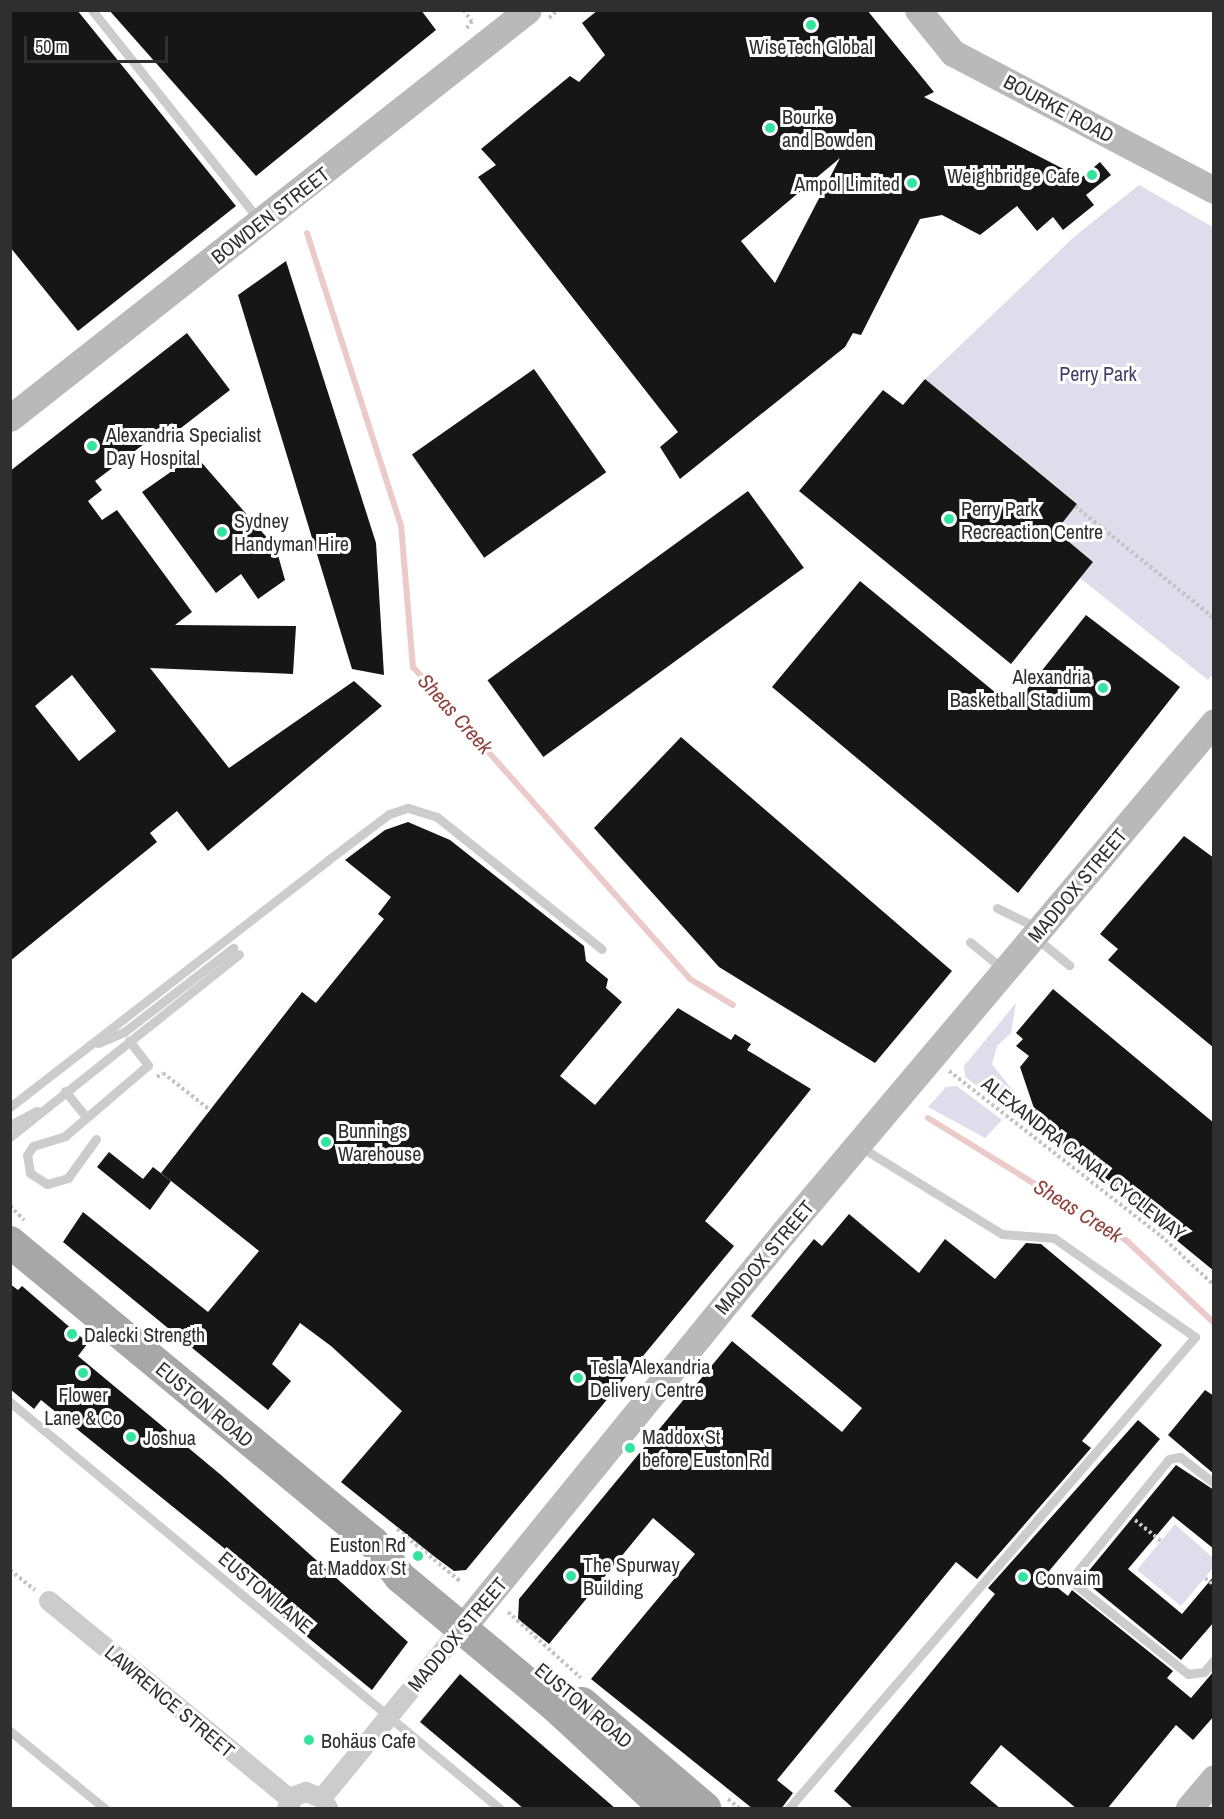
<!DOCTYPE html>
<html>
<head>
<meta charset="utf-8">
<style>
	body { margin:0 }
	#map { position:relative; width:1224px; height:1819px; overflow:hidden; background:#fff; font-family:"Archivo Narrow",sans-serif }
	div>[style] { position:absolute }
	.green>* { inset:0; background:#dfdcec }
	.stream>* { height:6px; margin:-3px; padding:0 3px; transform-origin:3px; border-radius:3px; background:#ebcbc9 }
	.building>* { inset:0; background:#161616; transform-origin:0 0 }
	.path>* { height:4px; margin-top:-2px; transform-origin:0; background:repeating-linear-gradient(90deg,#c3c3c3 0 3px,transparent 0 6px) }
	.lane>* { height:9px; margin:-4.5px; padding:0 4.5px; transform-origin:4.5px; border-radius:4.5px; background:#ccc }
	.street>* { height:20px; margin:-10px; padding:0 10px; transform-origin:10px; border-radius:10px; background:#ccc }
	.secondary>* { height:27px; margin:-13.5px; padding:0 13.5px; transform-origin:13.5px; border-radius:13.5px; background:#b9b9b9 }
	.primary>* { height:32px; margin:-16px; padding:0 16px; transform-origin:16px; border-radius:16px; background:#a7a7a7 }
	.dots>* { width:16px; height:16px; translate:-50% -50%; box-sizing:border-box; border:3px solid #fff; border-radius:50% }
	span { translate:-50% -50%; white-space:nowrap; text-align:center; line-height:1.15; -webkit-text-stroke:6px #fff; paint-order:stroke }
	.poi-label { font-size:20px; color:#2f2f2f }
	.left { translate:0 -50%; text-align:left }
	.right { translate:-100% -50%; text-align:right }
	.street-label { font-size:20px; color:#2f2f2f }
	.park-label { font-size:20px; color:#463c6a }
	.water-label { font-size:21px; color:#90433d; font-style:italic }
	.frame { position:absolute; inset:0; border:12px solid #2f2f2f; pointer-events:none }
	.scale { position:absolute; left:24px; top:36px; width:144px; height:27px; box-sizing:border-box; border:3px solid #2f2f2f; border-top:0; padding-left:8px; font-size:18px; line-height:21px; white-space:nowrap; color:#2f2f2f; -webkit-text-stroke:4px #fff; paint-order:stroke }
</style>
</head>
<body>
<div id="map">
	<div class="green">
		<i style="clip-path:polygon(1139px 185px,1213px 227px,1214px 673px,1208px 680px,1080px 578px,1093px 562px,1056px 531px,1077px 503px,925px 379px,1075px 236px)"></i>
		<i style="clip-path:polygon(1016px 1003px,1011px 1033px,997px 1046px,992px 1064px,1014px 1092px,1010px 1110px,965px 1077px,964px 1066px)"></i>
		<i style="clip-path:polygon(957px 1086px,1002px 1120px,985px 1138px,928px 1107px,946px 1087px)"></i>
		<i style="clip-path:polygon(1175px 1524px,1213px 1558px,1213px 1568px,1181px 1606px,1137px 1570px)"></i>
	</div>
	<div class="stream">
		<i style="left:307px;top:233px;width:307px;rotate:72.2deg"></i>
		<i style="left:401px;top:525px;width:143px;rotate:85.2deg"></i>
		<i style="left:413px;top:667px;width:417px;rotate:48.4deg"></i>
		<i style="left:690px;top:979px;width:50px;rotate:31.2deg"></i>
		<i style="left:928px;top:1118px;width:234px;rotate:31.7deg"></i>
		<i style="left:1127px;top:1241px;width:120px;rotate:43.3deg"></i>
	</div>
	<div class="building">
		<i style="clip-path:polygon(10px 10px,77px 10px,236px 206px,78px 331px,10px 247px)"></i>
		<i style="clip-path:polygon(109px 10px,421px 10px,436px 30px,256px 176px)"></i>
		<i style="clip-path:polygon(evenodd,598px 10px,867px 10px,934px 92px,924px 97px,1081px 178px,1100px 162px,1111px 175px,1086px 195px,1094px 205px,1063px 230px,1053px 217px,1037px 231px,1017px 206px,980px 235px,942px 215px,920px 219px,861px 335px,853px 333px,845px 347px,680px 479px,660px 447px,678px 432px,478px 177px,496px 165px,481px 149px,570px 76px,579px 82px,605px 55px,582px 23px,598px 10px,840px 158px,775px 283px,741px 241px,840px 158px)"></i>
		<i style="clip-path:polygon(286px 261px,376px 543px,384px 675px,352px 669px,238px 295px)"></i>
		<i style="clip-path:polygon(evenodd,187px 333px,230px 390px,177px 431px,172px 423px,95px 481px,102px 490px,88px 501px,102px 520px,117px 510px,192px 612px,175px 625px,296px 626px,293px 674px,150px 668px,229px 768px,354px 681px,382px 706px,208px 851px,177px 811px,150px 833px,157px 842px,10px 961px,10px 471px,187px 333px,72px 675px,116px 731px,79px 761px,35px 706px,72px 675px)"></i>
		<i style="left:534px;top:369px;width:126px;height:149px;rotate:55deg"></i>
		<i style="clip-path:polygon(925px 379px,1077px 504px,1056px 531px,1093px 562px,1011px 664px,799px 491px,883px 390px,903px 405px)"></i>
		<i style="clip-path:polygon(195px 455px,276px 548px,285px 580px,258px 599px,241px 574px,216px 593px,142px 492px)"></i>
		<i style="left:748px;top:491px;width:95px;height:322px;rotate:54deg"></i>
		<i style="clip-path:polygon(860px 581px,1013px 707px,1086px 615px,1180px 687px,1018px 893px,772px 687px)"></i>
		<i style="clip-path:polygon(681px 737px,952px 971px,875px 1063px,719px 967px,594px 828px)"></i>
		<i style="clip-path:polygon(408px 822px,450px 840px,584px 946px,586px 961px,608px 979px,606px 988px,622px 1002px,560px 1076px,595px 1105px,678px 1008px,731px 1040px,735px 1034px,751px 1044px,747px 1050px,811px 1089px,705px 1221px,734px 1246px,466px 1570px,454px 1571px,435px 1557px,341px 1482px,402px 1411px,331px 1346px,300px 1323px,272px 1364px,291px 1381px,268px 1410px,63px 1242px,83px 1212px,208px 1312px,259px 1251px,161px 1173px,302px 992px,316px 1003px,384px 919px,378px 914px,391px 897px,345px 860px,385px 830px)"></i>
		<i style="clip-path:polygon(1184px 836px,1214px 858px,1214px 1048px,1108px 960px,1118px 949px,1100px 934px)"></i>
		<i style="clip-path:polygon(1053px 989px,1214px 1123px,1214px 1271px,1041px 1129px,1020px 1067px,1029px 1056px,1016px 1046px,1023px 1039px,1016px 1033px)"></i>
		<i style="clip-path:polygon(109px 1152px,143px 1179px,153px 1167px,171px 1181px,150px 1210px,97px 1167px)"></i>
		<i style="clip-path:polygon(849px 1214px,919px 1273px,945px 1239px,995px 1279px,1026px 1243px,1041px 1244px,1162px 1345px,1082px 1441px,1091px 1448px,977px 1579px,956px 1562px,777px 1780px,793px 1793px,781px 1809px,753px 1809px,591px 1679px,695px 1554px,653px 1518px,549px 1644px,518px 1619px,519px 1599px,732px 1341px,842px 1432px,862px 1408px,751px 1316px,814px 1239px,822px 1246px)"></i>
		<i style="clip-path:polygon(10px 1284px,18px 1290px,22px 1286px,88px 1343px,78px 1356px,221px 1475px,408px 1642px,372px 1690px,266px 1603px,277px 1591px,41px 1400px,34px 1409px,10px 1389px)"></i>
		<i style="clip-path:polygon(1205px 1390px,1214px 1396px,1214px 1474px,1168px 1435px)"></i>
		<i style="clip-path:polygon(1138px 1420px,1160px 1439px,1044px 1577px,1068px 1596px,1072px 1590px,1173px 1671px,1167px 1678px,1191px 1698px,1214px 1671px,1214px 1716px,1193px 1740px,1176px 1725px,1107px 1809px,1077px 1809px,1001px 1745px,970px 1783px,1001px 1809px,854px 1809px,834px 1791px,995px 1594px,988px 1588px)"></i>
		<i style="clip-path:polygon(1176px 1465px,1214px 1490px,1214px 1549px,1173px 1516px,1128px 1569px,1182px 1614px,1214px 1576px,1214px 1622px,1181px 1660px,1082px 1579px)"></i>
		<i style="clip-path:polygon(460px 1674px,616px 1809px,524px 1809px,420px 1722px)"></i>
	</div>
	<div class="path">
		<i style="left:463px;top:10px;width:14px;rotate:51deg"></i>
		<i style="left:472px;top:21px;width:9px;rotate:126deg"></i>
		<i style="left:549px;top:18px;width:12px;rotate:-42deg"></i>
		<i style="left:1075px;top:506px;width:179px;rotate:38.9deg"></i>
		<i style="left:949px;top:1071px;width:269px;rotate:37.9deg"></i>
		<i style="left:1161px;top:1236px;width:72px;rotate:42.8deg"></i>
		<i style="left:157px;top:1077px;width:7px;rotate:-34deg"></i>
		<i style="left:163px;top:1073px;width:60px;rotate:38.2deg"></i>
		<i style="left:10px;top:1206px;width:20px;rotate:45deg"></i>
		<i style="left:1135px;top:1520px;width:33px;rotate:39deg"></i>
		<i style="left:397px;top:1529px;width:83px;rotate:39.6deg"></i>
		<i style="left:10px;top:1570px;width:32px;rotate:39deg"></i>
		<i style="left:1205px;top:1578px;width:11px;rotate:38deg"></i>
		<i style="left:508px;top:1612px;width:98px;rotate:42.1deg"></i>
		<i style="left:728px;top:1799px;width:14px;rotate:39deg"></i>
	</div>
	<div class="lane">
		<i style="left:92px;top:10px;width:267px;rotate:51.5deg"></i>
		<i style="left:997px;top:908px;width:46px;rotate:26deg"></i>
		<i style="left:1036px;top:938px;width:43px;rotate:39.3deg"></i>
		<i style="left:970px;top:942px;width:43px;rotate:39.3deg"></i>
		<i style="left:98px;top:1043px;width:28px;rotate:-23deg"></i>
		<i style="left:124px;top:1032px;width:138px;rotate:-37.6deg"></i>
		<i style="left:65px;top:1091px;width:33px;rotate:51deg"></i>
		<i style="left:10px;top:1107px;width:403px;rotate:-37.8deg"></i>
		<i style="left:328px;top:860px;width:76px;rotate:-37deg"></i>
		<i style="left:389px;top:814px;width:20px;rotate:-18deg"></i>
		<i style="left:408px;top:808px;width:30px;rotate:17deg"></i>
		<i style="left:437px;top:817px;width:211px;rotate:38.7deg"></i>
		<i style="left:10px;top:1125px;width:30px;rotate:-28deg"></i>
		<i style="left:10px;top:1137px;width:293px;rotate:-38.6deg"></i>
		<i style="left:96px;top:1139px;width:48px;rotate:125.7deg"></i>
		<i style="left:68px;top:1178px;width:22px;rotate:164deg"></i>
		<i style="left:47px;top:1184px;width:20px;rotate:-147deg"></i>
		<i style="left:30px;top:1173px;width:18px;rotate:-99deg"></i>
		<i style="left:27px;top:1155px;width:11px;rotate:-56deg"></i>
		<i style="left:33px;top:1146px;width:34px;rotate:-17deg"></i>
		<i style="left:65px;top:1136px;width:109px;rotate:-40.5deg"></i>
		<i style="left:148px;top:1065px;width:31px;rotate:-128deg"></i>
		<i style="left:10px;top:1402px;width:636px;rotate:39.7deg"></i>
		<i style="left:1214px;top:1483px;width:43px;rotate:-142.6deg"></i>
		<i style="left:1180px;top:1457px;width:11px;rotate:170deg"></i>
		<i style="left:1169px;top:1459px;width:151px;rotate:129.1deg"></i>
		<i style="left:1074px;top:1576px;width:9px;rotate:77deg"></i>
		<i style="left:1076px;top:1585px;width:143px;rotate:38.5deg"></i>
		<i style="left:1188px;top:1674px;width:16px;rotate:-7deg"></i>
		<i style="left:1204px;top:1672px;width:16px;rotate:-50deg"></i>
		<i style="left:10px;top:1731px;width:122px;rotate:39.3deg"></i>
		<i style="left:789px;top:1808px;width:622px;rotate:-49.24deg"></i>
		<i style="left:1195px;top:1337px;width:172px;rotate:-144.9deg"></i>
		<i style="left:1054px;top:1238px;width:52px;rotate:-175.6deg"></i>
		<i style="left:1002px;top:1234px;width:168px;rotate:-148.4deg"></i>
	</div>
	<div class="street">
		<i style="left:49px;top:1601px;width:313px;rotate:39.4deg"></i>
		<i style="left:322px;top:1798px;width:219px;rotate:-50.6deg"></i>
		<i style="left:287px;top:1808px;width:14px;rotate:-56deg"></i>
		<i style="left:295px;top:1796px;width:12px;rotate:-20deg"></i>
		<i style="left:306px;top:1792px;width:17px;rotate:21deg"></i>
		<i style="left:322px;top:1798px;width:12px;rotate:59deg"></i>
	</div>
	<div class="secondary">
		<i style="left:918px;top:10px;width:55px;rotate:50.9deg"></i>
		<i style="left:953px;top:53px;width:295px;rotate:27.7deg"></i>
		<i style="left:10px;top:418px;width:659px;rotate:-38.23deg"></i>
		<i style="left:461px;top:1629px;width:512px;rotate:-50.87deg"></i>
		<i style="left:784px;top:1232px;width:667px;rotate:-49.86deg"></i>
		<i style="left:1189px;top:1808px;width:39px;rotate:-50deg"></i>
	</div>
	<div class="primary">
		<i style="left:10px;top:1242px;width:471px;rotate:39.6deg"></i>
		<i style="left:373px;top:1542px;width:44px;rotate:52.4deg"></i>
		<i style="left:400px;top:1577px;width:202px;rotate:39.8deg"></i>
		<i style="left:555px;top:1706px;width:150px;rotate:42.8deg"></i>
		<i style="left:582px;top:1703px;width:162px;rotate:40.5deg"></i>
	</div>
	<div class="dots">
		<i style="left:811px;top:25px;background:#33e49e"></i>
		<i style="left:770px;top:128px;background:#33e49e"></i>
		<i style="left:1092px;top:175px;background:#33e49e"></i>
		<i style="left:912px;top:183px;background:#33e49e"></i>
		<i style="left:92px;top:446px;background:#33e49e"></i>
		<i style="left:949px;top:519px;background:#33e49e"></i>
		<i style="left:222px;top:532px;background:#33e49e"></i>
		<i style="left:1103px;top:688px;background:#33e49e"></i>
		<i style="left:326px;top:1142px;background:#33e49e"></i>
		<i style="left:72px;top:1334px;background:#33e49e"></i>
		<i style="left:83px;top:1373px;background:#33e49e"></i>
		<i style="left:578px;top:1378px;background:#33e49e"></i>
		<i style="left:131px;top:1437px;background:#33e49e"></i>
		<i style="left:630px;top:1448px;background:#33e49e"></i>
		<i style="left:418px;top:1556px;background:#33e49e"></i>
		<i style="left:571px;top:1576px;background:#33e49e"></i>
		<i style="left:1023px;top:1577px;background:#33e49e"></i>
		<i style="left:309px;top:1740px;background:#33e49e"></i>
	</div>
	<div class="poi-label">
		<span style="left:811px;top:46px">WiseTech Global</span>
		<span class="left" style="left:782px;top:128px">Bourke<br>and Bowden</span>
		<span class="right" style="left:1080px;top:175px">Weighbridge Cafe</span>
		<span class="right" style="left:900px;top:183px">Ampol Limited</span>
		<span class="left" style="left:106px;top:446px">Alexandria Specialist<br>Day Hospital</span>
		<span class="left" style="left:961px;top:520px">Perry Park<br>Recreaction Centre</span>
		<span class="left" style="left:234px;top:532px">Sydney<br>Handyman Hire</span>
		<span class="right" style="left:1091px;top:688px">Alexandria<br>Basketball Stadium</span>
		<span class="left" style="left:338px;top:1142px">Bunnings<br>Warehouse</span>
		<span class="left" style="left:84px;top:1334px">Dalecki Strength</span>
		<span class="left" style="left:590px;top:1378px">Tesla Alexandria<br>Delivery Centre</span>
		<span style="left:83px;top:1406px">Flower<br>Lane &amp; Co</span>
		<span class="left" style="left:642px;top:1448px">Maddox St<br>before Euston Rd</span>
		<span class="left" style="left:143px;top:1437px">Joshua</span>
		<span class="right" style="left:406px;top:1556px">Euston Rd<br>at Maddox St</span>
		<span class="left" style="left:583px;top:1576px">The Spurway<br>Building</span>
		<span class="left" style="left:1035px;top:1577px">Convaim</span>
		<span class="left" style="left:321px;top:1740px">Bohäus Cafe</span>
	</div>
	<div class="street-label">
		<span style="left:1059px;top:108px;rotate:28deg">BOURKE ROAD</span>
		<span style="left:270px;top:215px;rotate:-38deg">BOWDEN STREET</span>
		<span style="left:1077px;top:885px;rotate:-50deg">MADDOX STREET</span>
		<span style="left:1084px;top:1158px;rotate:38deg">ALEXANDRA CANAL CYCLEWAY</span>
		<span style="left:764px;top:1257px;rotate:-50deg">MADDOX STREET</span>
		<span style="left:205px;top:1404px;rotate:40deg">EUSTON ROAD</span>
		<span style="left:266px;top:1592px;rotate:40deg">EUSTON LANE</span>
		<span style="left:457px;top:1634px;rotate:-50deg">MADDOX STREET</span>
		<span style="left:170px;top:1701px;rotate:40deg">LAWRENCE STREET</span>
		<span style="left:584px;top:1705px;rotate:40deg">EUSTON ROAD</span>
	</div>
	<div class="park-label">
		<span style="left:1098px;top:373px">Perry Park</span>
	</div>
	<div class="water-label">
		<span style="left:455px;top:714px;rotate:48deg">Sheas Creek</span>
		<span style="left:1078px;top:1211px;rotate:32deg">Sheas Creek</span>
	</div>
	<div class="frame"></div>
	<div class="scale">50 m</div>
</div>
</body>
</html>
